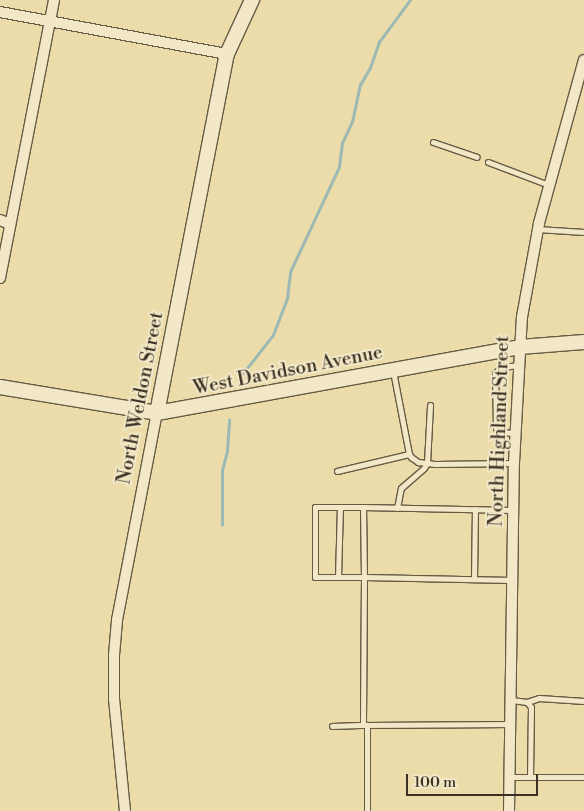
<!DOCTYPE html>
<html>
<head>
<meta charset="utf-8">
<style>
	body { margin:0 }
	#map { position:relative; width:584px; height:811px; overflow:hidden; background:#ebdcaa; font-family:"Libre Bodoni",serif }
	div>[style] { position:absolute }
	.stream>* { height:2.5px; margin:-1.25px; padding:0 1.25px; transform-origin:1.25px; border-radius:1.25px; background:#9cb9b3 }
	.roads { filter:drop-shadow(1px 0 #675b45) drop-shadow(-1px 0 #675b45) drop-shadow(0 1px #675b45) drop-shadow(0 -1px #675b45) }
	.lane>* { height:5px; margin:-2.5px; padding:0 2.5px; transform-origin:2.5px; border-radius:2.5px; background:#f2e8c8 }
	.street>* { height:10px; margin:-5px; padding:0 5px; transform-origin:5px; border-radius:5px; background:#f2e8c8 }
	.secondary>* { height:14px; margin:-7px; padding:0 7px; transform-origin:7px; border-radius:7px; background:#f2e8c8 }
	span { translate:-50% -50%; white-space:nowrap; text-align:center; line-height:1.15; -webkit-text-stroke:4px #f2e8c8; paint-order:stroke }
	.street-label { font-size:19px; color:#3b3023 }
	.scale { position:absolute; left:406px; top:774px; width:132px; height:22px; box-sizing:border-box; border:2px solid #3b3023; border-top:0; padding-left:6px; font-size:15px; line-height:18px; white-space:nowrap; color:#3b3023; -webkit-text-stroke:4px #f2e8c8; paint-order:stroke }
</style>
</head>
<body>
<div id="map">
	<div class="stream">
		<i style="left:240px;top:377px;width:53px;rotate:-51.8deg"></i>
		<i style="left:273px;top:335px;width:40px;rotate:-69deg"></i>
		<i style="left:287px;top:298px;width:26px;rotate:-83deg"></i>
		<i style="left:290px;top:272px;width:116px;rotate:-65deg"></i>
		<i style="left:339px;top:167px;width:24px;rotate:-83deg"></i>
		<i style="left:342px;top:143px;width:23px;rotate:-65deg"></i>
		<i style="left:352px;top:122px;width:38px;rotate:-78deg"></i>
		<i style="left:360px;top:85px;width:20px;rotate:-60deg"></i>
		<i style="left:370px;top:68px;width:28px;rotate:-71deg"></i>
		<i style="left:379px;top:42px;width:52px;rotate:-53.6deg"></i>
		<i style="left:222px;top:525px;width:55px;rotate:-90deg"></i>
		<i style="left:222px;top:470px;width:20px;rotate:-75deg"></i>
		<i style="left:227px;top:451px;width:31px;rotate:-86deg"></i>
	</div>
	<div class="roads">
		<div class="lane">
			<i style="left:433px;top:142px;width:46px;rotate:18.8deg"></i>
			<i style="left:488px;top:162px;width:65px;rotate:20.7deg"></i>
			<i style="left:537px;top:229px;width:47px;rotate:3.7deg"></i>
			<i style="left:393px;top:371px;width:85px;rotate:79.1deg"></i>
			<i style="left:409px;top:454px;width:4px;rotate:56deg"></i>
			<i style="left:411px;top:457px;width:9px;rotate:36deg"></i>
			<i style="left:418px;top:462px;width:17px;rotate:7deg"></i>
			<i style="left:435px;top:464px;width:79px;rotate:-0.7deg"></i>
			<i style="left:516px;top:433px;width:17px;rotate:-177deg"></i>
			<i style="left:499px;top:432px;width:5px;rotate:-127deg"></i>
			<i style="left:496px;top:428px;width:55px;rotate:-91deg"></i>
			<i style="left:495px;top:373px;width:9px;rotate:-41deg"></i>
			<i style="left:502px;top:367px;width:17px;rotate:-7deg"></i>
			<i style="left:337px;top:471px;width:74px;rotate:-13.3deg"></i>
			<i style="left:363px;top:507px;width:48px;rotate:180deg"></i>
			<i style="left:315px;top:507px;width:70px;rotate:90deg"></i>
			<i style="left:315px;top:577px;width:49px"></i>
			<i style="left:364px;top:577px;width:148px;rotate:90.4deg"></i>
			<i style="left:397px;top:508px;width:20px;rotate:-79deg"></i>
			<i style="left:401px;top:488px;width:30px;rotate:-41deg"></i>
			<i style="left:424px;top:468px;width:6px;rotate:-59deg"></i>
			<i style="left:427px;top:463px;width:58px;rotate:-87deg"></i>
			<i style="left:338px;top:577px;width:70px;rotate:-88.4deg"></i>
			<i style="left:474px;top:579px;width:70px;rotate:-89.2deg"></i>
			<i style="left:512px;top:580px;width:148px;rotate:-178.8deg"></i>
			<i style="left:364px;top:577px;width:70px;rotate:-90.8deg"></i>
			<i style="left:363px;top:507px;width:150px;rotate:1.1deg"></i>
			<i style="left:527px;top:702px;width:13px;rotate:-18deg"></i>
			<i style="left:539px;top:698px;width:45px;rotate:3.8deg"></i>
			<i style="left:332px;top:726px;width:35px;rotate:-2deg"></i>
			<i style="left:509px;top:777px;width:21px"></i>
			<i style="left:530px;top:777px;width:70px;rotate:-89.2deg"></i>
			<i style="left:531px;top:707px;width:6px;rotate:-129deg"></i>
			<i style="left:527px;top:702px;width:16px;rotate:-173deg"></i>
			<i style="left:530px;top:777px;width:54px"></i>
			<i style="left:367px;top:811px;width:86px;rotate:-90deg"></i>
			<i style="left:367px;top:725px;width:143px;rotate:-0.4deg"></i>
		</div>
		<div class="street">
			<i style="left:0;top:12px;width:231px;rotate:10.5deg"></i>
			<i style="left:0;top:220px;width:11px;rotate:22deg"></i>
			<i style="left:0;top:278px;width:283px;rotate:-79deg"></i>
			<i style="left:125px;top:811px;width:113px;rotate:-95.6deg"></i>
			<i style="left:114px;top:699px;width:44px;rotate:-90deg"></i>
			<i style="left:114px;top:655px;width:35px;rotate:-85deg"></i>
			<i style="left:117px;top:620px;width:211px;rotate:-79.1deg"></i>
			<i style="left:509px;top:811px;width:348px;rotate:-89.2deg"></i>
			<i style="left:514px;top:463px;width:146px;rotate:-86.9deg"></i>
			<i style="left:522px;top:317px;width:96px;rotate:-79.7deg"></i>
			<i style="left:539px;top:223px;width:169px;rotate:-74.6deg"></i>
		</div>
		<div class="secondary">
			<i style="left:0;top:387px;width:159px;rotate:9.4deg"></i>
			<i style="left:157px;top:413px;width:369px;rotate:-10.3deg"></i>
			<i style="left:520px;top:347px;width:64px;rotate:-4.5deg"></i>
			<i style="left:157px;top:413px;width:366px;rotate:-79deg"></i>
			<i style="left:227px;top:54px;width:60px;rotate:-65.2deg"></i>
		</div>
	</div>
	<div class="street-label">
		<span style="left:288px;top:371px;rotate:-11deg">West Davidson Avenue</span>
		<span style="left:141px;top:398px;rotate:-79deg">North Weldon Street</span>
		<span style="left:500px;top:431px;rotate:-88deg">North Highland Street</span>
	</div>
	<div class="scale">100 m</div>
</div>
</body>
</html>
